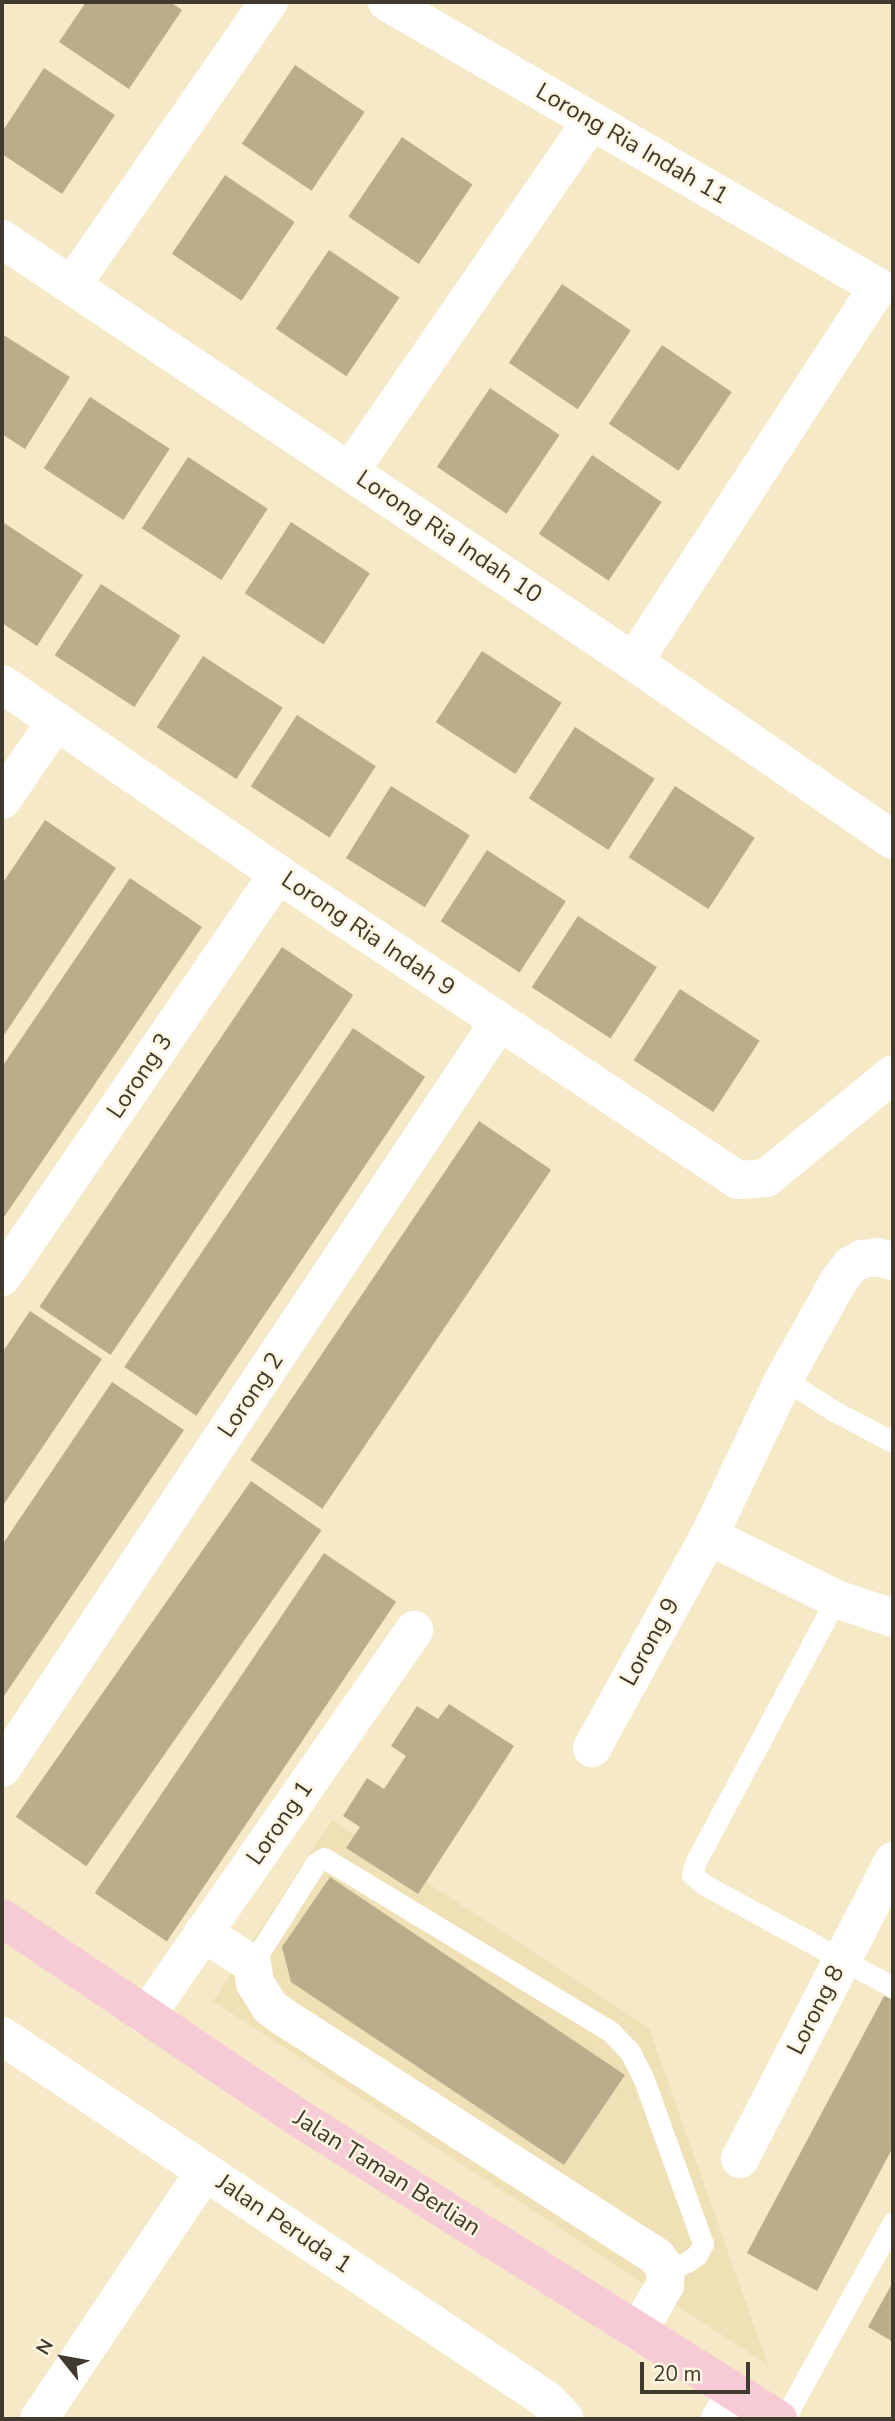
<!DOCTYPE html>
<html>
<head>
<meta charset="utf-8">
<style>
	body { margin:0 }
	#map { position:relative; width:895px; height:2421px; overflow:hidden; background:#f5e9c7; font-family:"Nunito Sans",sans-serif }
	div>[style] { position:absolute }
	.built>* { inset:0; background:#efe0b6 }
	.building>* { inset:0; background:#b9ad8c; transform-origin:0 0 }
	.lane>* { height:21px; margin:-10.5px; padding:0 10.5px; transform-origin:10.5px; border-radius:10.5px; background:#fff }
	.street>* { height:38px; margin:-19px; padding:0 19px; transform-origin:19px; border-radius:19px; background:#fff }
	.secondary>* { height:38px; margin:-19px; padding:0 19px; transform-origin:19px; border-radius:19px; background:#f6cbd6 }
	span { translate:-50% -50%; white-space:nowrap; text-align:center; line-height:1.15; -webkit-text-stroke:5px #fef6e2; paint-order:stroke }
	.street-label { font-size:24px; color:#3f3a2d }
	.frame { position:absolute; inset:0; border:4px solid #3f3a2d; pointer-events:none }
	.north { position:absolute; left:28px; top:2323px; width:70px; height:70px; -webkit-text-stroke:5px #fef6e2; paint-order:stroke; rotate:301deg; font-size:19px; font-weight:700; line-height:28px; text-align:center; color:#3f3a2d }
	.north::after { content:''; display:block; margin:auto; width:24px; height:32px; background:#3f3a2d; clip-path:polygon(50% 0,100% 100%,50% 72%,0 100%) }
	.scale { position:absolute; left:640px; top:2362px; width:110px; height:32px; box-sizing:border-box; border:4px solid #3f3a2d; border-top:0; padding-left:9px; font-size:21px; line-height:24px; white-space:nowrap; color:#3f3a2d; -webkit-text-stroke:5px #fef6e2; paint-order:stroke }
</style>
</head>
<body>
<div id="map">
	<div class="built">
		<i style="clip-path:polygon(332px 1820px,649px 2028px,768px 2365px,213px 2001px)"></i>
	</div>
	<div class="building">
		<i style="clip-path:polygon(86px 2px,170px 2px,182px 10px,129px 89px,59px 42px)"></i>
		<i style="left:295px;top:65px;width:84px;height:95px;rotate:34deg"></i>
		<i style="clip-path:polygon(44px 68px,115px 115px,62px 194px,2px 154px,2px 132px)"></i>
		<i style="left:402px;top:137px;width:85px;height:96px;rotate:34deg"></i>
		<i style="left:225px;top:175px;width:84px;height:95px;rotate:34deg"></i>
		<i style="left:329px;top:250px;width:85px;height:95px;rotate:34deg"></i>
		<i style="left:562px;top:284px;width:83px;height:95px;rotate:34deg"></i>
		<i style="clip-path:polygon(2px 334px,70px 377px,25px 449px,2px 434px)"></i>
		<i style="left:662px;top:345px;width:84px;height:95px;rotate:34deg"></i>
		<i style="left:490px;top:388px;width:84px;height:95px;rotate:34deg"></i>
		<i style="left:90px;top:397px;width:95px;height:85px;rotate:33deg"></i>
		<i style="left:592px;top:455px;width:84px;height:95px;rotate:34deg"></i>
		<i style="left:188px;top:457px;width:95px;height:85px;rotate:33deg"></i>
		<i style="left:291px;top:522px;width:94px;height:85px;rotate:33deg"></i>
		<i style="clip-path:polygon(4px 523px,83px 575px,37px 646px,2px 623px)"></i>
		<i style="left:101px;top:584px;width:95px;height:85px;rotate:33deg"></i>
		<i style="left:482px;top:651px;width:95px;height:85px;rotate:33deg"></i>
		<i style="left:203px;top:656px;width:95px;height:85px;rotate:33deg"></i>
		<i style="left:297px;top:715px;width:94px;height:85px;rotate:33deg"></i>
		<i style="left:575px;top:727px;width:95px;height:85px;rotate:33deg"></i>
		<i style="left:391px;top:786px;width:93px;height:85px;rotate:32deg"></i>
		<i style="left:675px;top:786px;width:95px;height:85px;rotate:33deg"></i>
		<i style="clip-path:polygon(45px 820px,116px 868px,2px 1038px,2px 884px)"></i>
		<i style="left:487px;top:850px;width:94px;height:85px;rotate:33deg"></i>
		<i style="clip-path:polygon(130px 878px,202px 927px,2px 1220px,2px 1067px)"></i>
		<i style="left:578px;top:916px;width:94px;height:85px;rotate:33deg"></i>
		<i style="left:282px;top:947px;width:86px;height:434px;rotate:34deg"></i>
		<i style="left:680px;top:989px;width:95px;height:85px;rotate:33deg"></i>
		<i style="left:353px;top:1028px;width:87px;height:409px;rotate:34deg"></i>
		<i style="left:479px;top:1121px;width:87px;height:409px;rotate:34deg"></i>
		<i style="clip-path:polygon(30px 1311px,102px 1359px,2px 1507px,2px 1353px)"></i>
		<i style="clip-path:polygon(112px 1382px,184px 1430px,2px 1699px,2px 1545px)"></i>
		<i style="left:251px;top:1481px;width:86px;height:410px;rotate:35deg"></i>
		<i style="left:324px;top:1553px;width:87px;height:410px;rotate:34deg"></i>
		<i style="clip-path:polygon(449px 1704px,514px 1746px,418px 1894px,346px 1848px,360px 1827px,343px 1816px,367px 1778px,384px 1789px,406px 1756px,391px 1746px,417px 1706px,438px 1719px)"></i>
		<i style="clip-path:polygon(330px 1877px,625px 2075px,564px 2165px,291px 1982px,282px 1947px)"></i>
		<i style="clip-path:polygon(884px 1996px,893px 2000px,893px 2147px,817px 2291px,747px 2253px)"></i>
		<i style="clip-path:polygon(893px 2282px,893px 2342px,868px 2327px)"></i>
	</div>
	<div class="lane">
		<i style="left:784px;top:1379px;width:59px;rotate:32.6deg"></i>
		<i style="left:834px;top:1411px;width:67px;rotate:27.7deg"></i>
		<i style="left:836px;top:1599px;width:297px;rotate:118.1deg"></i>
		<i style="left:696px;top:1861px;width:14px;rotate:107deg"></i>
		<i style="left:692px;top:1874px;width:15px;rotate:42deg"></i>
		<i style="left:703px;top:1884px;width:216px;rotate:28.5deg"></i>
		<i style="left:252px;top:1964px;width:120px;rotate:-57.6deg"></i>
		<i style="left:316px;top:1863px;width:9px;rotate:-32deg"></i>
		<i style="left:324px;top:1858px;width:334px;rotate:31.2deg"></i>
		<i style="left:610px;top:2031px;width:29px;rotate:46deg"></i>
		<i style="left:630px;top:2052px;width:28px;rotate:63deg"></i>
		<i style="left:643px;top:2077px;width:177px;rotate:70.2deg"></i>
		<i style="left:703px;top:2244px;width:13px;rotate:119deg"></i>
		<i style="left:697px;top:2255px;width:12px;rotate:145deg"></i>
		<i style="left:687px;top:2262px;width:22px;rotate:159deg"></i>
		<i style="left:784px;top:2419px;width:225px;rotate:-61deg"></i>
	</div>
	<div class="street">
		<i style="left:387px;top:2px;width:568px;rotate:30.13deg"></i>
		<i style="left:878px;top:287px;width:447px;rotate:123.1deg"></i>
		<i style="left:2px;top:239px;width:760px;rotate:33.79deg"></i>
		<i style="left:634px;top:662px;width:314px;rotate:34.5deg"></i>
		<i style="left:72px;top:285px;width:345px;rotate:-55.2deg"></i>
		<i style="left:350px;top:471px;width:424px;rotate:-55.4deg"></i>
		<i style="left:2px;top:684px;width:335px;rotate:34.5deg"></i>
		<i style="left:278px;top:874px;width:552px;rotate:33.63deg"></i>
		<i style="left:738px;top:1180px;width:28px;rotate:-4deg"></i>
		<i style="left:766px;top:1178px;width:164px;rotate:-39.3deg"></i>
		<i style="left:2px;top:800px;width:96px;rotate:-55.6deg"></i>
		<i style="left:2px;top:1277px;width:488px;rotate:-55.6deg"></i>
		<i style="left:709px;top:1536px;width:142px;rotate:26.4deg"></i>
		<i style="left:836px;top:1599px;width:60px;rotate:18.4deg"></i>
		<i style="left:592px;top:1748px;width:242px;rotate:-61.1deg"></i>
		<i style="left:709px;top:1536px;width:174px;rotate:-64.5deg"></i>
		<i style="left:784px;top:1379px;width:111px;rotate:-60.9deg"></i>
		<i style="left:838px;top:1282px;width:21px;rotate:-53deg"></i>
		<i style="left:851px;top:1265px;width:13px;rotate:-29deg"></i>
		<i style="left:862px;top:1259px;width:16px;rotate:-7deg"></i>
		<i style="left:878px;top:1257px;width:16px;rotate:15deg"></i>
		<i style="left:2px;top:1768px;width:896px;rotate:-56.33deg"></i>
		<i style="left:203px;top:1933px;width:58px;rotate:32.3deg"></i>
		<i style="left:252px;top:1964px;width:19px;rotate:81deg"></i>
		<i style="left:255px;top:1983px;width:28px;rotate:58deg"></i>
		<i style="left:270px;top:2007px;width:15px;rotate:37deg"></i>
		<i style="left:282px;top:2016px;width:446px;rotate:32.7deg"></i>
		<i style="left:657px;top:2257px;width:16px;rotate:55deg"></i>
		<i style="left:666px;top:2270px;width:15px;rotate:94deg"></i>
		<i style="left:665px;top:2285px;width:54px;rotate:119.9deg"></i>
		<i style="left:146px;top:2016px;width:470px;rotate:-55.2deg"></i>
		<i style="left:2px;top:2036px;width:655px;rotate:33.74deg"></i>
		<i style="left:547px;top:2400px;width:26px;rotate:47deg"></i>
		<i style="left:740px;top:2159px;width:335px;rotate:-62.8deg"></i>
		<i style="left:39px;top:2419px;width:298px;rotate:-56.2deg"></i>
		<i style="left:720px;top:2419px;width:29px;rotate:-59deg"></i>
	</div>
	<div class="secondary">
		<i style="left:2px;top:1918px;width:365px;rotate:34deg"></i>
		<i style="left:305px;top:2122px;width:559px;rotate:32.12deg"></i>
	</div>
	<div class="street-label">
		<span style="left:632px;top:144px;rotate:30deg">Lorong Ria Indah 11</span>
		<span style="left:449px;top:537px;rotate:34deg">Lorong Ria Indah 10</span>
		<span style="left:368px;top:934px;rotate:34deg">Lorong Ria Indah 9</span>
		<span style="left:140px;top:1076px;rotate:-56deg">Lorong 3</span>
		<span style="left:251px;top:1395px;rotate:-56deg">Lorong 2</span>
		<span style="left:650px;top:1642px;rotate:-61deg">Lorong 9</span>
		<span style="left:280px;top:1823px;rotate:-55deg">Lorong 1</span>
		<span style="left:816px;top:2010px;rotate:-63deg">Lorong 8</span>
		<span style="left:387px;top:2173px;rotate:32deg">Jalan Taman Berlian</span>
		<span style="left:284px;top:2224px;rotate:34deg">Jalan Peruda 1</span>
	</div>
	<div class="frame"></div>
	<div class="north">N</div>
	<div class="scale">20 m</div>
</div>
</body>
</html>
